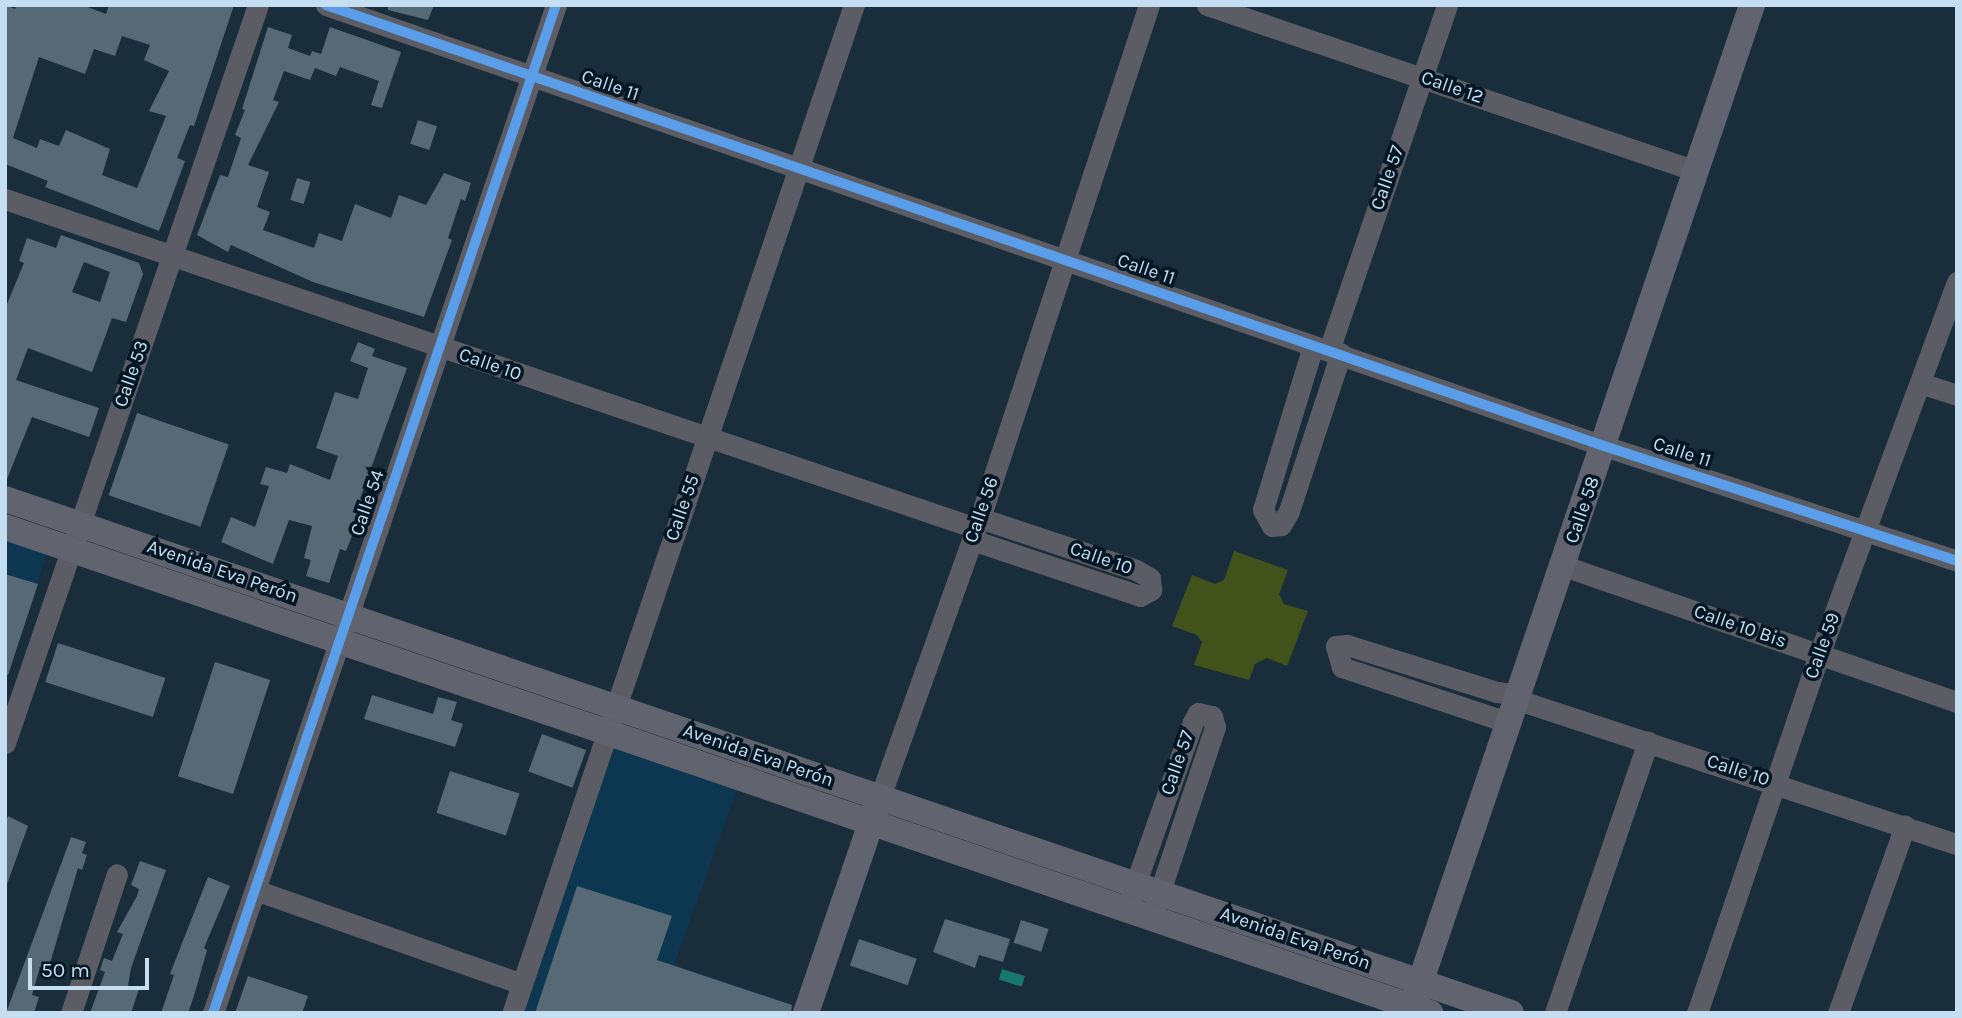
<!DOCTYPE html>
<html>
<head>
<meta charset="utf-8">
<style>
	body { margin:0 }
	#map { position:relative; width:1962px; height:1018px; overflow:hidden; background:#1a2d3b; font-family:Karla,sans-serif }
	div>[style] { position:absolute }
	.built>* { inset:0; background:#0d3651 }
	.green>* { inset:0; background:#41531a }
	.water>* { inset:0; background:#17776d; transform-origin:0 0 }
	.building>* { inset:0; background:#586976; transform-origin:0 0 }
	.minor>* { height:21px; margin:-10.5px; padding:0 10.5px; transform-origin:10.5px; border-radius:10.5px; background:#5b5c64 }
	.major>* { height:26px; margin:-13px; padding:0 13px; transform-origin:13px; border-radius:13px; background:#61646f }
	.cycleway>* { height:10px; margin:-5px; padding:0 5px; transform-origin:5px; border-radius:5px; background:#5a9eea }
	span { translate:-50% -50%; white-space:nowrap; text-align:center; line-height:1.15; -webkit-text-stroke:7px #051725; paint-order:stroke }
	.street-label { font-size:19px; color:#c6def2 }
	.frame { position:absolute; inset:0; border:7px solid #c6def2; pointer-events:none }
	.scale { position:absolute; left:28px; top:958px; width:121px; height:32px; box-sizing:border-box; border:4px solid #c6def2; border-top:0; padding-left:9px; font-size:21px; line-height:24px; white-space:nowrap; color:#c6def2; -webkit-text-stroke:5px #051725; paint-order:stroke }
</style>
</head>
<body>
<div id="map">
	<div class="built">
		<i style="clip-path:polygon(5px 538px,48px 552px,5px 682px)"></i>
		<i style="clip-path:polygon(607px 745px,737px 790px,674px 965px,790px 1004px,787px 1013px,522px 1013px)"></i>
	</div>
	<div class="green">
		<i style="clip-path:polygon(1234px 551px,1288px 570px,1279px 594px,1284px 604px,1308px 611px,1287px 666px,1267px 658px,1255px 664px,1249px 680px,1194px 665px,1202px 642px,1197px 635px,1172px 626px,1192px 575px,1215px 584px,1224px 580px)"></i>
	</div>
	<div class="water">
		<i style="left:1002px;top:969px;width:24px;height:11px;rotate:17deg"></i>
	</div>
	<div class="building">
		<i style="clip-path:polygon(evenodd,5px 5px,15px 9px,17px 5px,82px 5px,106px 14px,109px 5px,234px 5px,194px 126px,190px 125px,177px 158px,185px 161px,159px 231px,45px 187px,48px 181px,5px 164px,5px 5px,122px 36px,150px 45px,144px 60px,169px 71px,149px 111px,166px 116px,137px 188px,102px 175px,110px 149px,66px 130px,59px 146px,40px 139px,37px 148px,13px 138px,39px 57px,85px 74px,94px 49px,115px 56px,122px 36px)"></i>
		<i style="clip-path:polygon(388px 5px,434px 5px,428px 20px,388px 10px)"></i>
		<i style="clip-path:polygon(268px 27px,292px 35px,288px 48px,310px 56px,312px 51px,321px 54px,330px 27px,401px 52px,382px 108px,371px 105px,379px 81px,340px 67px,336px 76px,315px 68px,310px 80px,284px 71px,273px 100px,279px 102px,248px 165px,269px 172px,257px 207px,270px 212px,263px 230px,314px 248px,319px 233px,342px 241px,355px 204px,391px 218px,399px 195px,426px 205px,444px 173px,471px 183px,465px 201px,461px 199px,448px 238px,452px 240px,424px 317px,313px 282px,231px 245px,228px 252px,197px 235px,220px 175px,228px 177px,241px 138px,235px 135px,245px 110px,242px 109px)"></i>
		<i style="left:418px;top:120px;width:20px;height:25px;rotate:18deg"></i>
		<i style="left:297px;top:178px;width:14px;height:23px;rotate:17deg"></i>
		<i style="clip-path:polygon(evenodd,61px 235px,139px 263px,143px 274px,126px 322px,112px 318px,92px 372px,28px 348px,16px 380px,99px 408px,89px 437px,32px 417px,5px 484px,5px 309px,24px 263px,19px 261px,27px 238px,56px 248px,61px 235px,84px 262px,110px 272px,100px 302px,72px 292px,84px 262px)"></i>
		<i style="clip-path:polygon(358px 342px,375px 349px,372px 356px,407px 368px,360px 499px,366px 501px,346px 551px,340px 549px,329px 583px,306px 576px,311px 560px,304px 558px,312px 526px,289px 520px,273px 564px,221px 542px,231px 517px,255px 527px,269px 486px,260px 484px,266px 467px,287px 473px,290px 464px,330px 480px,338px 456px,316px 448px,335px 392px,358px 399px,368px 368px,350px 361px)"></i>
		<i style="left:137px;top:413px;width:97px;height:87px;rotate:19deg"></i>
		<i style="clip-path:polygon(5px 574px,38px 584px,8px 675px,5px 674px)"></i>
		<i style="left:58px;top:643px;width:113px;height:41px;rotate:18deg"></i>
		<i style="left:215px;top:662px;width:58px;height:120px;rotate:18deg"></i>
		<i style="clip-path:polygon(372px 695px,433px 714px,438px 697px,457px 702px,451px 720px,463px 724px,455px 747px,364px 719px)"></i>
		<i style="left:542px;top:734px;width:47px;height:40px;rotate:20deg"></i>
		<i style="left:450px;top:771px;width:73px;height:44px;rotate:18deg"></i>
		<i style="clip-path:polygon(8px 816px,28px 826px,6px 887px,5px 824px)"></i>
		<i style="clip-path:polygon(71px 837px,86px 842px,82px 853px,87px 855px,82px 870px,78px 868px,48px 970px,40px 967px,32px 995px,39px 997px,34px 1013px,6px 1013px)"></i>
		<i style="clip-path:polygon(140px 861px,166px 870px,131px 968px,128px 986px,139px 989px,131px 1013px,90px 1013px,105px 972px,100px 970px,104px 958px,112px 961px,123px 934px,117px 932px,137px 896px,139px 889px,131px 885px)"></i>
		<i style="clip-path:polygon(208px 877px,230px 886px,204px 948px,207px 950px,194px 996px,188px 1013px,161px 1013px,174px 975px,170px 974px)"></i>
		<i style="clip-path:polygon(577px 886px,672px 916px,657px 960px,792px 1005px,791px 1013px,535px 1013px)"></i>
		<i style="clip-path:polygon(945px 919px,1010px 939px,1003px 962px,979px 955px,975px 968px,933px 952px)"></i>
		<i style="left:1021px;top:920px;width:29px;height:24px;rotate:18deg"></i>
		<i style="left:859px;top:939px;width:61px;height:28px;rotate:19deg"></i>
		<i style="clip-path:polygon(248px 976px,308px 996px,302px 1013px,235px 1013px)"></i>
	</div>
	<div class="minor">
		<i style="left:326px;top:5px;width:1352px;rotate:19.04deg"></i>
		<i style="left:1604px;top:446px;width:371px;rotate:18deg"></i>
		<i style="left:1207px;top:5px;width:516px;rotate:18.75deg"></i>
		<i style="left:5px;top:199px;width:1025px;rotate:18.72deg"></i>
		<i style="left:1313px;top:346px;width:171px;rotate:107deg"></i>
		<i style="left:1263px;top:510px;width:18px;rotate:61deg"></i>
		<i style="left:1272px;top:526px;width:9px;rotate:-6deg"></i>
		<i style="left:1281px;top:525px;width:16px;rotate:-60deg"></i>
		<i style="left:1289px;top:511px;width:166px;rotate:-71.8deg"></i>
		<i style="left:1329px;top:350px;width:365px;rotate:-71.1deg"></i>
		<i style="left:1920px;top:383px;width:39px;rotate:18deg"></i>
		<i style="left:972px;top:540px;width:177px;rotate:18.4deg"></i>
		<i style="left:1140px;top:596px;width:13px;rotate:-29deg"></i>
		<i style="left:1151px;top:590px;width:12px;rotate:-95deg"></i>
		<i style="left:1150px;top:578px;width:16px;rotate:-150deg"></i>
		<i style="left:1136px;top:570px;width:164px;rotate:-161.6deg"></i>
		<i style="left:1564px;top:566px;width:416px;rotate:19.1deg"></i>
		<i style="left:1518px;top:700px;width:462px;rotate:18.2deg"></i>
		<i style="left:1510px;top:723px;width:177px;rotate:-161.6deg"></i>
		<i style="left:1342px;top:667px;width:22px;rotate:-106deg"></i>
		<i style="left:1336px;top:646px;width:11px;rotate:-5deg"></i>
		<i style="left:1347px;top:645px;width:157px;rotate:17.4deg"></i>
		<i style="left:1497px;top:692px;width:23px;rotate:7deg"></i>
		<i style="left:5px;top:743px;width:780px;rotate:-71.08deg"></i>
		<i style="left:880px;top:797px;width:296px;rotate:-70.3deg"></i>
		<i style="left:980px;top:518px;width:540px;rotate:-71.77deg"></i>
		<i style="left:255px;top:890px;width:283px;rotate:19.4deg"></i>
		<i style="left:1130px;top:899px;width:188px;rotate:-70.4deg"></i>
		<i style="left:1193px;top:722px;width:10px;rotate:-61deg"></i>
		<i style="left:1198px;top:713px;width:14px;rotate:12deg"></i>
		<i style="left:1212px;top:716px;width:11px;rotate:75deg"></i>
		<i style="left:1215px;top:727px;width:189px;rotate:108.5deg"></i>
		<i style="left:513px;top:1011px;width:1062px;rotate:-71.28deg"></i>
		<i style="left:71px;top:1013px;width:146px;rotate:-71.7deg"></i>
		<i style="left:213px;top:1013px;width:1065px;rotate:-71.21deg"></i>
		<i style="left:1555px;top:1013px;width:287px;rotate:-71.1deg"></i>
		<i style="left:1697px;top:1013px;width:378px;rotate:-71.2deg"></i>
		<i style="left:1819px;top:655px;width:398px;rotate:-69.7deg"></i>
		<i style="left:1838px;top:1013px;width:199px;rotate:-70.3deg"></i>
	</div>
	<div class="major">
		<i style="left:5px;top:499px;width:1591px;rotate:18.84deg"></i>
		<i style="left:5px;top:527px;width:1506px;rotate:18.83deg"></i>
		<i style="left:1415px;top:998px;width:1049px;rotate:-71.25deg"></i>
		<i style="left:806px;top:1013px;width:219px;rotate:-71.1deg"></i>
	</div>
	<div class="cycleway">
		<i style="left:326px;top:5px;width:1352px;rotate:19.04deg"></i>
		<i style="left:1604px;top:446px;width:371px;rotate:18deg"></i>
		<i style="left:213px;top:1013px;width:1065px;rotate:-71.21deg"></i>
	</div>
	<div class="street-label">
		<span style="left:610px;top:86px;rotate:19deg">Calle 11</span>
		<span style="left:1452px;top:88px;rotate:19deg">Calle 12</span>
		<span style="left:1388px;top:178px;rotate:-71deg">Calle 57</span>
		<span style="left:1146px;top:270px;rotate:19deg">Calle 11</span>
		<span style="left:490px;top:365px;rotate:19deg">Calle 10</span>
		<span style="left:132px;top:374px;rotate:-71deg">Calle 53</span>
		<span style="left:1682px;top:453px;rotate:18deg">Calle 11</span>
		<span style="left:368px;top:503px;rotate:-71deg">Calle 54</span>
		<span style="left:683px;top:508px;rotate:-71deg">Calle 55</span>
		<span style="left:982px;top:510px;rotate:-71deg">Calle 56</span>
		<span style="left:1583px;top:510px;rotate:-71deg">Calle 58</span>
		<span style="left:1101px;top:559px;rotate:19deg">Calle 10</span>
		<span style="left:222px;top:572px;rotate:19deg">Avenida Eva Perón</span>
		<span style="left:1740px;top:627px;rotate:19deg">Calle 10 Bis</span>
		<span style="left:1823px;top:646px;rotate:-70deg">Calle 59</span>
		<span style="left:758px;top:756px;rotate:19deg">Avenida Eva Perón</span>
		<span style="left:1178px;top:763px;rotate:-71deg">Calle 57</span>
		<span style="left:1738px;top:771px;rotate:18deg">Calle 10</span>
		<span style="left:1295px;top:939px;rotate:19deg">Avenida Eva Perón</span>
	</div>
	<div class="frame"></div>
	<div class="scale">50 m</div>
</div>
</body>
</html>
